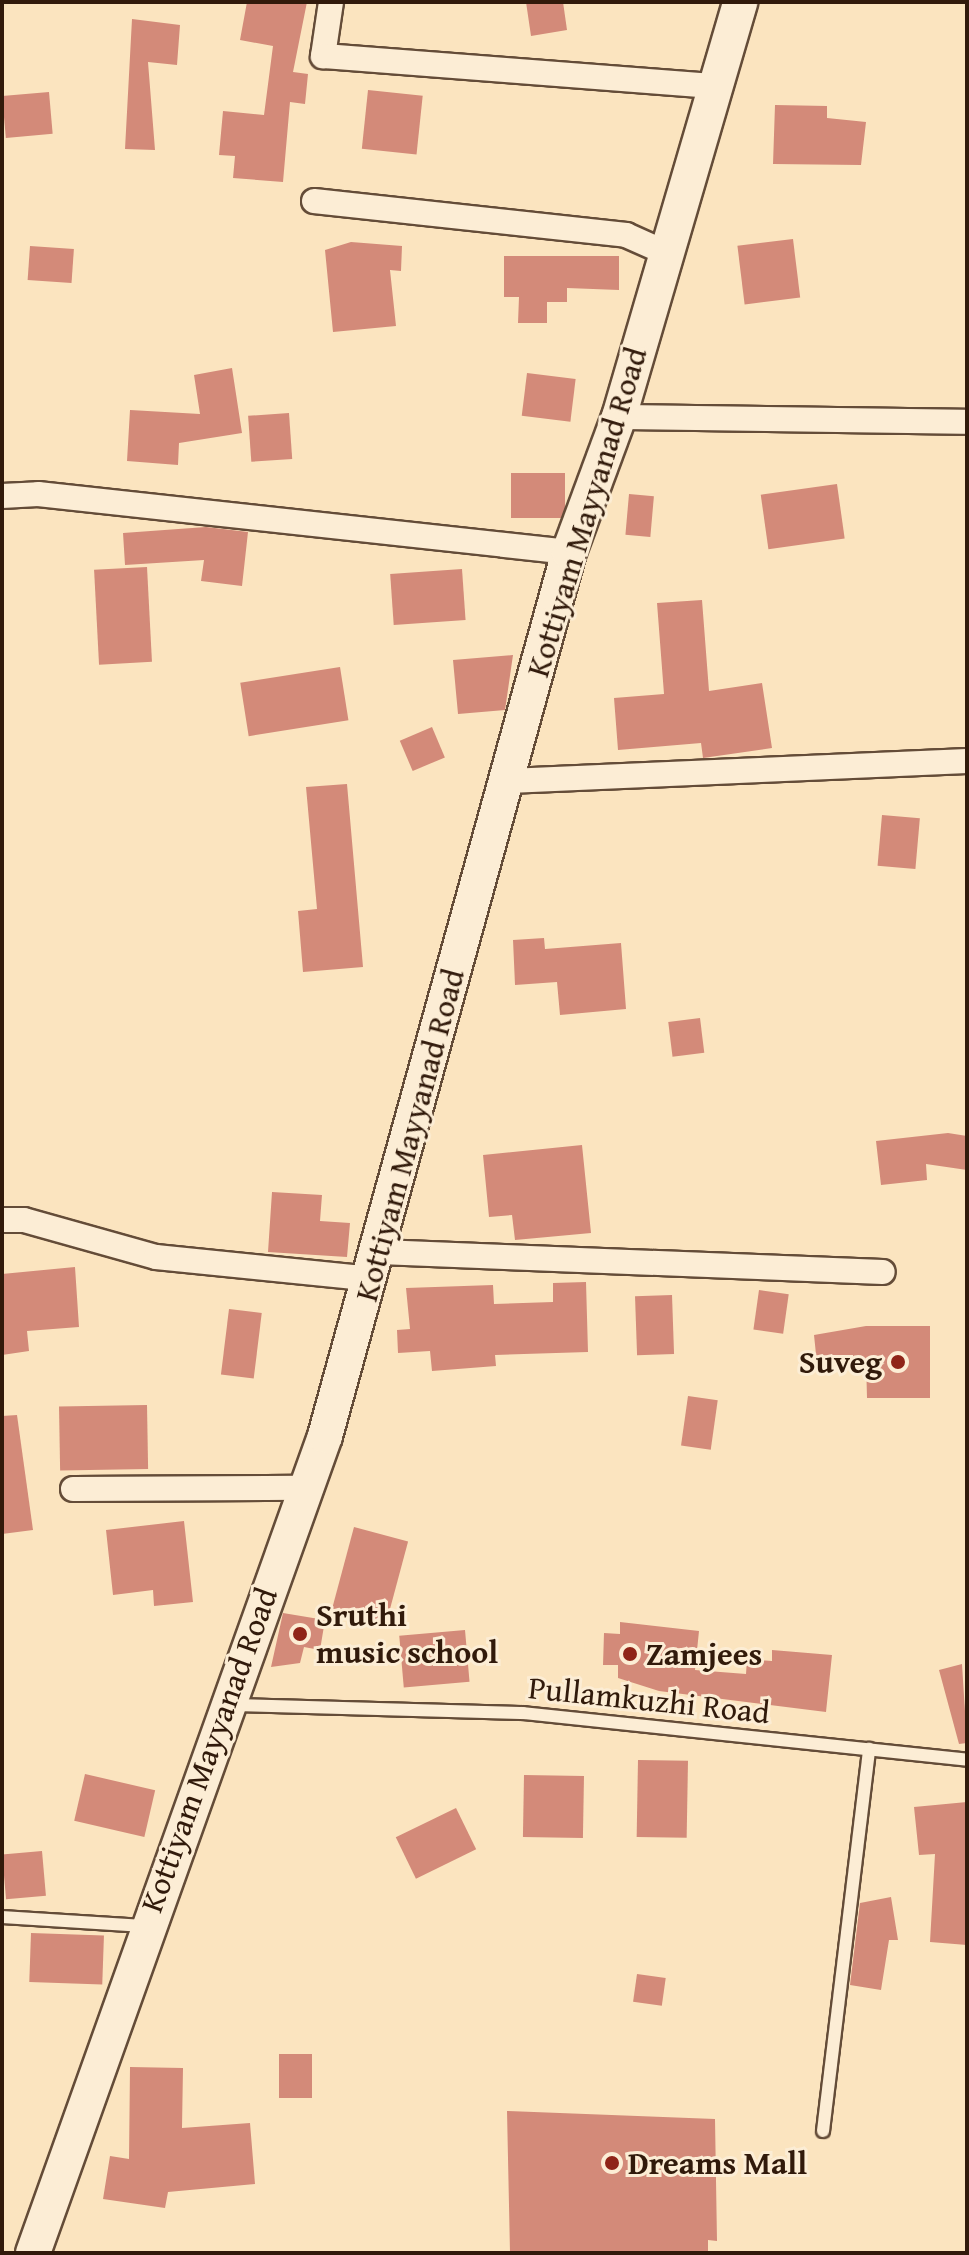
<!DOCTYPE html>
<html>
<head>
<meta charset="utf-8">
<style>
	body { margin:0 }
	#map { position:relative; width:969px; height:2255px; overflow:hidden; background:#fbe4bf; font-family:"Gentium Book Plus",serif }
	div>[style] { position:absolute }
	.building>* { inset:0; background:#d38a79; transform-origin:0 0 }
	.roads { filter:drop-shadow(2px 0 #644c38) drop-shadow(-2px 0 #644c38) drop-shadow(0 2px #644c38) drop-shadow(0 -2px #644c38) }
	.lane>* { height:12px; margin:-6px; padding:0 6px; transform-origin:6px; border-radius:6px; background:#fcedd5 }
	.street>* { height:24px; margin:-12px; padding:0 12px; transform-origin:12px; border-radius:12px; background:#fcedd5 }
	.secondary>* { height:34px; margin:-17px; padding:0 17px; transform-origin:17px; border-radius:17px; background:#fcedd5 }
	.dots>* { width:22px; height:22px; translate:-50% -50%; box-sizing:border-box; border:4px solid #fcedd5; border-radius:50% }
	span { translate:-50% -50%; white-space:nowrap; text-align:center; line-height:1.15; -webkit-text-stroke:6px #fcedd5; paint-order:stroke }
	.street-label { font-size:32px; color:#311a0b }
	.poi-label { font-size:32px; color:#311a0b; font-weight:700 }
	.right { translate:-100% -50%; text-align:right }
	.left { translate:0 -50%; text-align:left }
	.frame { position:absolute; inset:0; border:4px solid #311a0b; pointer-events:none }
</style>
</head>
<body>
<div id="map">
	<div class="building">
		<i style="clip-path:polygon(247px 2px,307px 2px,293px 72px,308px 74px,305px 104px,290px 102px,283px 182px,233px 178px,235px 156px,219px 155px,223px 111px,264px 115px,273px 46px,240px 40px)"></i>
		<i style="clip-path:polygon(526px 2px,563px 2px,567px 30px,531px 36px)"></i>
		<i style="clip-path:polygon(132px 19px,180px 25px,177px 65px,148px 62px,155px 150px,125px 149px)"></i>
		<i style="left:368px;top:90px;width:55px;height:59px;rotate:6deg"></i>
		<i style="left:49px;top:92px;width:42px;height:47px;rotate:85deg"></i>
		<i style="clip-path:polygon(775px 105px,827px 106px,827px 118px,866px 122px,861px 165px,773px 164px)"></i>
		<i style="left:793px;top:239px;width:59px;height:56px;rotate:83deg"></i>
		<i style="clip-path:polygon(351px 242px,402px 246px,401px 271px,390px 270px,396px 326px,333px 332px,325px 250px)"></i>
		<i style="left:30px;top:246px;width:44px;height:34px;rotate:4deg"></i>
		<i style="clip-path:polygon(504px 256px,619px 256px,619px 290px,567px 288px,567px 302px,547px 302px,547px 323px,518px 323px,519px 297px,504px 297px)"></i>
		<i style="clip-path:polygon(232px 368px,242px 433px,179px 443px,178px 465px,127px 461px,130px 410px,200px 414px,194px 375px)"></i>
		<i style="left:527px;top:373px;width:49px;height:43px;rotate:7deg"></i>
		<i style="left:289px;top:413px;width:46px;height:41px;rotate:86deg"></i>
		<i style="left:511px;top:473px;width:54px;height:45px"></i>
		<i style="left:837px;top:484px;width:55px;height:77px;rotate:82deg"></i>
		<i style="left:629px;top:494px;width:25px;height:41px;rotate:5deg"></i>
		<i style="clip-path:polygon(206px 527px,248px 532px,242px 586px,201px 581px,204px 560px,125px 565px,123px 533px)"></i>
		<i style="left:147px;top:567px;width:95px;height:53px;rotate:87deg"></i>
		<i style="left:462px;top:569px;width:51px;height:72px;rotate:86deg"></i>
		<i style="clip-path:polygon(702px 600px,709px 691px,762px 683px,772px 748px,703px 758px,701px 743px,618px 750px,614px 698px,664px 694px,657px 603px)"></i>
		<i style="clip-path:polygon(513px 655px,505px 710px,458px 714px,453px 660px)"></i>
		<i style="left:340px;top:667px;width:54px;height:101px;rotate:81deg"></i>
		<i style="left:432px;top:727px;width:33px;height:35px;rotate:67deg"></i>
		<i style="clip-path:polygon(347px 784px,363px 967px,303px 972px,298px 911px,317px 909px,306px 787px)"></i>
		<i style="left:882px;top:815px;width:38px;height:51px;rotate:5deg"></i>
		<i style="clip-path:polygon(544px 938px,545px 949px,621px 943px,626px 1009px,560px 1015px,557px 982px,515px 985px,513px 940px)"></i>
		<i style="left:700px;top:1018px;width:35px;height:32px;rotate:83deg"></i>
		<i style="clip-path:polygon(948px 1133px,967px 1136px,967px 1170px,926px 1164px,927px 1180px,881px 1185px,876px 1141px)"></i>
		<i style="clip-path:polygon(582px 1145px,591px 1233px,515px 1240px,512px 1215px,489px 1217px,483px 1155px)"></i>
		<i style="clip-path:polygon(272px 1192px,322px 1195px,320px 1221px,350px 1223px,347px 1257px,268px 1252px)"></i>
		<i style="clip-path:polygon(75px 1267px,79px 1327px,27px 1331px,29px 1351px,2px 1355px,2px 1274px)"></i>
		<i style="clip-path:polygon(586px 1282px,588px 1352px,495px 1355px,496px 1366px,432px 1371px,430px 1351px,398px 1353px,397px 1330px,410px 1329px,406px 1288px,493px 1285px,494px 1304px,553px 1302px,553px 1283px)"></i>
		<i style="left:759px;top:1290px;width:30px;height:40px;rotate:8deg"></i>
		<i style="left:672px;top:1295px;width:59px;height:37px;rotate:88deg"></i>
		<i style="left:229px;top:1309px;width:33px;height:66px;rotate:7deg"></i>
		<i style="clip-path:polygon(866px 1326px,930px 1326px,930px 1398px,867px 1398px,866px 1360px,817px 1364px,814px 1335px)"></i>
		<i style="left:688px;top:1396px;width:30px;height:50px;rotate:8deg"></i>
		<i style="left:147px;top:1405px;width:64px;height:88px;rotate:89deg"></i>
		<i style="clip-path:polygon(17px 1415px,33px 1530px,2px 1534px,2px 1416px)"></i>
		<i style="clip-path:polygon(184px 1521px,193px 1602px,154px 1606px,153px 1590px,113px 1595px,106px 1530px)"></i>
		<i style="left:354px;top:1527px;width:56px;height:86px;rotate:15deg"></i>
		<i style="clip-path:polygon(283px 1613px,325px 1620px,320px 1650px,304px 1647px,300px 1663px,271px 1667px)"></i>
		<i style="clip-path:polygon(620px 1622px,699px 1631px,695px 1670px,746px 1674px,747px 1659px,772px 1661px,772px 1650px,832px 1655px,826px 1712px,659px 1691px,618px 1678px,618px 1665px,603px 1665px,604px 1633px,620px 1634px)"></i>
		<i style="left:465px;top:1630px;width:52px;height:66px;rotate:85deg"></i>
		<i style="clip-path:polygon(962px 1664px,967px 1743px,959px 1744px,939px 1670px)"></i>
		<i style="left:638px;top:1760px;width:50px;height:77px;rotate:1deg"></i>
		<i style="left:85px;top:1774px;width:72px;height:48px;rotate:13deg"></i>
		<i style="left:524px;top:1775px;width:60px;height:62px;rotate:1deg"></i>
		<i style="clip-path:polygon(967px 1802px,967px 1945px,930px 1942px,935px 1854px,919px 1855px,914px 1807px)"></i>
		<i style="left:456px;top:1808px;width:46px;height:67px;rotate:64deg"></i>
		<i style="left:42px;top:1851px;width:45px;height:40px;rotate:85deg"></i>
		<i style="clip-path:polygon(891px 1897px,898px 1940px,889px 1940px,881px 1990px,850px 1985px,860px 1903px)"></i>
		<i style="left:31px;top:1933px;width:73px;height:49px;rotate:2deg"></i>
		<i style="left:637px;top:1974px;width:29px;height:28px;rotate:8deg"></i>
		<i style="left:279px;top:2054px;width:33px;height:44px"></i>
		<i style="clip-path:polygon(130px 2067px,183px 2068px,182px 2128px,250px 2123px,255px 2184px,168px 2192px,165px 2208px,103px 2199px,110px 2156px,129px 2159px)"></i>
		<i style="clip-path:polygon(507px 2111px,715px 2119px,717px 2241px,708px 2240px,708px 2253px,510px 2253px)"></i>
	</div>
	<div class="roads">
		<div class="lane">
			<i style="left:233px;top:1705px;width:290px;rotate:1.6deg"></i>
			<i style="left:523px;top:1713px;width:446px;rotate:6deg"></i>
			<i style="left:2px;top:1917px;width:144px;rotate:3.6deg"></i>
			<i style="left:823px;top:2131px;width:385px;rotate:-83.1deg"></i>
		</div>
		<div class="street">
			<i style="left:331px;top:2px;width:55px;rotate:98.4deg"></i>
			<i style="left:323px;top:56px;width:395px;rotate:4.4deg"></i>
			<i style="left:314px;top:201px;width:314px;rotate:6.2deg"></i>
			<i style="left:626px;top:235px;width:39px;rotate:24deg"></i>
			<i style="left:619px;top:417px;width:348px;rotate:0.8deg"></i>
			<i style="left:2px;top:496px;width:36px;rotate:-3deg"></i>
			<i style="left:38px;top:494px;width:534px;rotate:6.23deg"></i>
			<i style="left:509px;top:781px;width:458px;rotate:-2.5deg"></i>
			<i style="left:2px;top:1220px;width:22px"></i>
			<i style="left:24px;top:1220px;width:137px;rotate:15.7deg"></i>
			<i style="left:156px;top:1257px;width:217px;rotate:5.8deg"></i>
			<i style="left:380px;top:1252px;width:503px;rotate:2.28deg"></i>
			<i style="left:73px;top:1489px;width:229px;rotate:-0.3deg"></i>
		</div>
		<div class="secondary">
			<i style="left:33px;top:2253px;width:868px;rotate:-70.33deg"></i>
			<i style="left:325px;top:1436px;width:917px;rotate:-74.57deg"></i>
			<i style="left:569px;top:552px;width:144px;rotate:-69.7deg"></i>
			<i style="left:619px;top:417px;width:432px;rotate:-73.7deg"></i>
		</div>
	</div>
	<div class="dots">
		<i style="left:898px;top:1362px;background:#8f2418"></i>
		<i style="left:300px;top:1634px;background:#8f2418"></i>
		<i style="left:630px;top:1654px;background:#8f2418"></i>
		<i style="left:612px;top:2163px;background:#8f2418"></i>
	</div>
	<div class="street-label">
		<span style="left:587px;top:512px;rotate:-73deg">Kottiyam Mayyanad Road</span>
		<span style="left:410px;top:1135px;rotate:-75deg">Kottiyam Mayyanad Road</span>
		<span style="left:649px;top:1700px;rotate:6deg">Pullamkuzhi Road</span>
		<span style="left:209px;top:1750px;rotate:-70deg">Kottiyam Mayyanad Road</span>
	</div>
	<div class="poi-label">
		<span class="right" style="left:882px;top:1362px">Suveg</span>
		<span class="left" style="left:316px;top:1634px">Sruthi<br>music school</span>
		<span class="left" style="left:646px;top:1654px">Zamjees</span>
		<span class="left" style="left:628px;top:2163px">Dreams Mall</span>
	</div>
	<div class="frame"></div>
</div>
</body>
</html>
